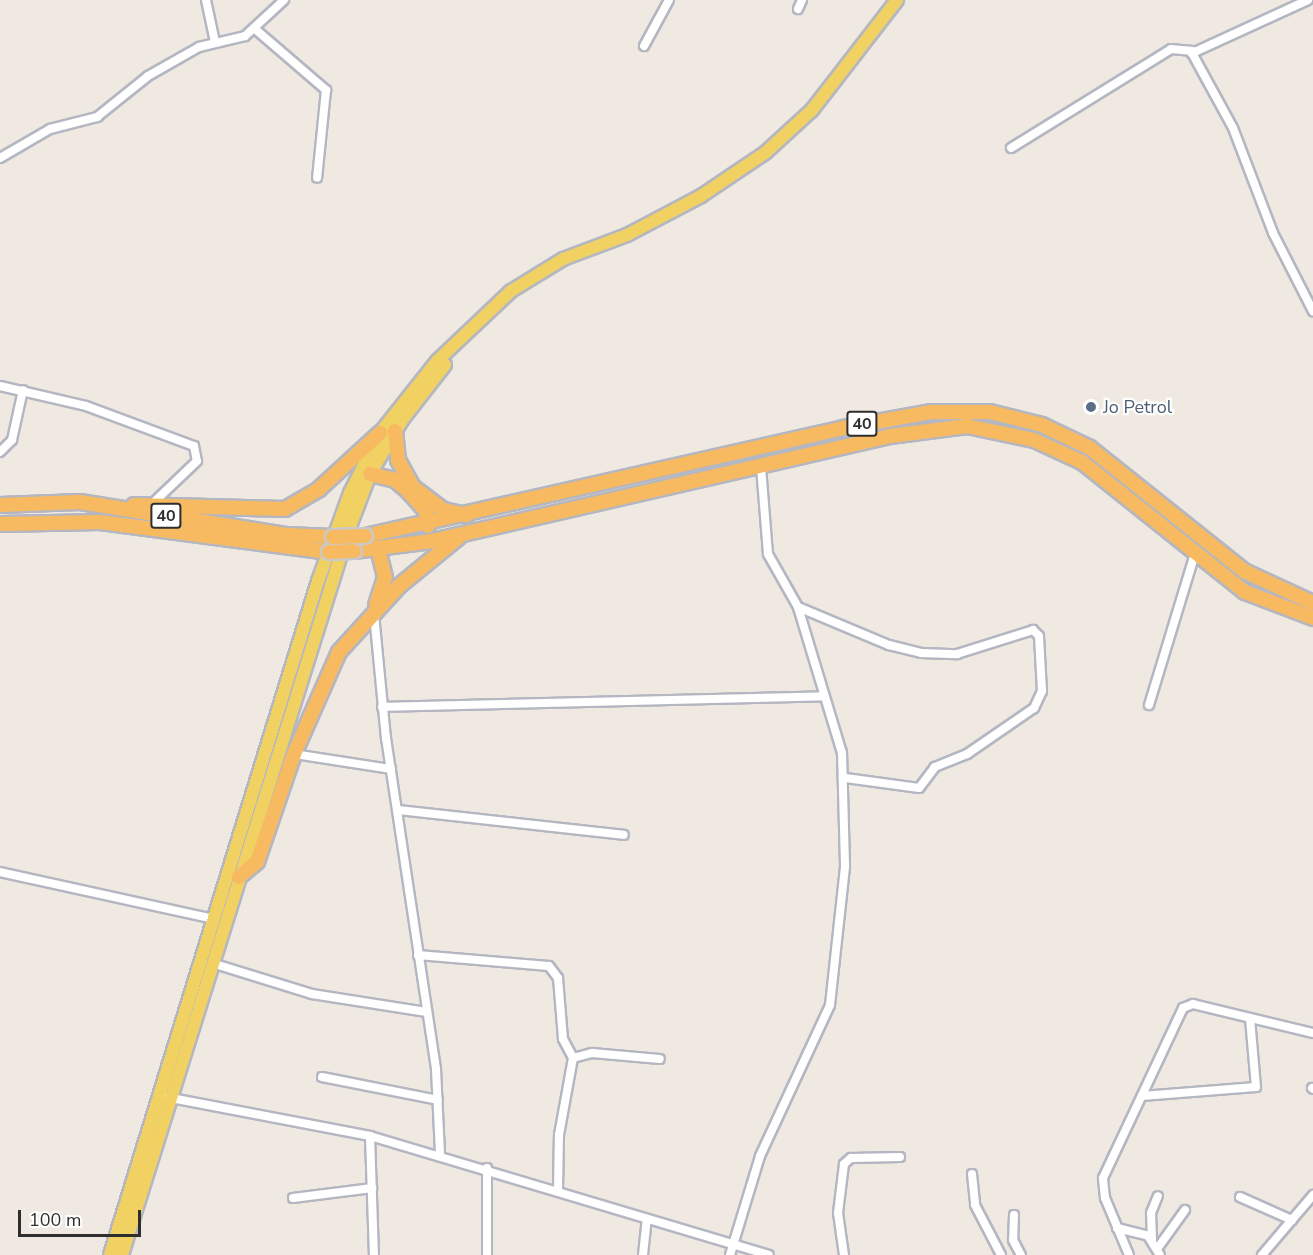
<!DOCTYPE html>
<html>
<head>
<meta charset="utf-8">
<style>
	body { margin:0 }
	#map { position:relative; width:1313px; height:1255px; overflow:hidden; background:#efe9e1; font-family:"Nunito Sans",sans-serif }
	div>[style] { position:absolute }
	.roads { filter:drop-shadow(2px 0 #b4b7c1) drop-shadow(-2px 0 #b4b7c1) drop-shadow(0 2px #b4b7c1) drop-shadow(0 -2px #b4b7c1) }
	.minor>* { height:8px; margin:-4px; padding:0 4px; transform-origin:4px; border-radius:4px; background:#fff }
	.primary>* { height:12px; margin:-6px; padding:0 6px; transform-origin:6px; border-radius:6px; background:#f2d163 }
	.trunk>* { height:14px; margin:-7px; padding:0 7px; transform-origin:7px; border-radius:7px; background:#f8ba60 }
	.bridges { filter:drop-shadow(2px 0 #c9c9c9) drop-shadow(-2px 0 #c9c9c9) drop-shadow(0 2px #c9c9c9) drop-shadow(0 -2px #c9c9c9) }
	.trunk-bridge>* { height:14px; margin:-7px; padding:0 7px; transform-origin:7px; border-radius:7px; background:#f8ba60 }
	.dots>* { width:16px; height:16px; translate:-50% -50%; box-sizing:border-box; border:3px solid #fff; border-radius:50% }
	span { translate:-50% -50%; white-space:nowrap; text-align:center; line-height:1.15; -webkit-text-stroke:4.5px #fff; paint-order:stroke }
	.shield-label span { padding:2px 4px; background:#fff; border:2px solid; border-radius:4px; -webkit-text-stroke-width:0 }
	.shield-label { font-size:16px; color:#2e2e2e; font-weight:700 }
	.service-label { font-size:18px; color:#4e5e75 }
	.left { translate:0 -50%; text-align:left }
	.scale { position:absolute; left:18px; top:1210px; width:123px; height:27px; box-sizing:border-box; border:3px solid #2e2e2e; border-top:0; padding-left:8px; font-size:18px; line-height:21px; white-space:nowrap; color:#2e2e2e; -webkit-text-stroke:4px #fff; paint-order:stroke }
</style>
</head>
<body>
<div id="map">
	<div class="roads">
		<div class="minor">
			<i style="left:206px;top:0;width:43px;rotate:77.9deg"></i>
			<i style="left:1308px;top:0;width:128px;rotate:155.4deg"></i>
			<i style="left:1192px;top:53px;width:85px;rotate:61.3deg"></i>
			<i style="left:1233px;top:128px;width:112px;rotate:69.1deg"></i>
			<i style="left:1273px;top:233px;width:88px;rotate:62.9deg"></i>
			<i style="left:798px;top:9px;width:10px;rotate:-66deg"></i>
			<i style="left:255px;top:29px;width:94px;rotate:40.7deg"></i>
			<i style="left:326px;top:90px;width:88px;rotate:95.8deg"></i>
			<i style="left:644px;top:46px;width:52px;rotate:-61.5deg"></i>
			<i style="left:1011px;top:148px;width:188px;rotate:-31.7deg"></i>
			<i style="left:1171px;top:49px;width:22px;rotate:5deg"></i>
			<i style="left:0;top:158px;width:58px;rotate:-30.1deg"></i>
			<i style="left:50px;top:129px;width:49px;rotate:-14.3deg"></i>
			<i style="left:97px;top:117px;width:65px;rotate:-38.8deg"></i>
			<i style="left:148px;top:76px;width:59px;rotate:-29.6deg"></i>
			<i style="left:199px;top:47px;width:47px;rotate:-13.4deg"></i>
			<i style="left:245px;top:36px;width:53px;rotate:-42.7deg"></i>
			<i style="left:0;top:386px;width:88px;rotate:13.1deg"></i>
			<i style="left:86px;top:406px;width:115px;rotate:20.3deg"></i>
			<i style="left:194px;top:446px;width:15px;rotate:79deg"></i>
			<i style="left:197px;top:461px;width:61px;rotate:136.3deg"></i>
			<i style="left:0;top:452px;width:17px;rotate:-45deg"></i>
			<i style="left:12px;top:440px;width:51px;rotate:-77.6deg"></i>
			<i style="left:798px;top:607px;width:99px;rotate:22.7deg"></i>
			<i style="left:889px;top:645px;width:33px;rotate:14deg"></i>
			<i style="left:921px;top:653px;width:36px;rotate:2deg"></i>
			<i style="left:957px;top:654px;width:80px;rotate:-17.5deg"></i>
			<i style="left:1033px;top:630px;width:8px;rotate:45deg"></i>
			<i style="left:1039px;top:636px;width:55px;rotate:86.9deg"></i>
			<i style="left:1042px;top:691px;width:19px;rotate:115deg"></i>
			<i style="left:1034px;top:708px;width:81px;rotate:145.5deg"></i>
			<i style="left:967px;top:754px;width:35px;rotate:158deg"></i>
			<i style="left:935px;top:767px;width:26px;rotate:127deg"></i>
			<i style="left:919px;top:788px;width:74px;rotate:-172.2deg"></i>
			<i style="left:374px;top:614px;width:125px;rotate:84.5deg"></i>
			<i style="left:386px;top:738px;width:335px;rotate:81.4deg"></i>
			<i style="left:436px;top:1069px;width:86px;rotate:87.3deg"></i>
			<i style="left:1149px;top:705px;width:158px;rotate:-73.1deg"></i>
			<i style="left:382px;top:707px;width:441px;rotate:-1.4deg"></i>
			<i style="left:294px;top:754px;width:98px;rotate:8.8deg"></i>
			<i style="left:398px;top:810px;width:227px;rotate:6.3deg"></i>
			<i style="left:0;top:872px;width:218px;rotate:12.4deg"></i>
			<i style="left:418px;top:955px;width:131px;rotate:4.8deg"></i>
			<i style="left:549px;top:966px;width:15px;rotate:53deg"></i>
			<i style="left:558px;top:978px;width:61px;rotate:85.3deg"></i>
			<i style="left:563px;top:1039px;width:21px;rotate:62deg"></i>
			<i style="left:215px;top:964px;width:102px;rotate:17.2deg"></i>
			<i style="left:312px;top:994px;width:116px;rotate:8.9deg"></i>
			<i style="left:322px;top:1077px;width:118px;rotate:11.2deg"></i>
			<i style="left:1312px;top:1088px;width:1px;rotate:45deg"></i>
			<i style="left:1142px;top:1096px;width:114px;rotate:-4.5deg"></i>
			<i style="left:1256px;top:1087px;width:69px;rotate:-95deg"></i>
			<i style="left:166px;top:1097px;width:208px;rotate:10.8deg"></i>
			<i style="left:370px;top:1136px;width:416px;rotate:16.6deg"></i>
			<i style="left:370px;top:1136px;width:119px;rotate:88.1deg"></i>
			<i style="left:972px;top:1174px;width:31px;rotate:84deg"></i>
			<i style="left:975px;top:1205px;width:56px;rotate:62.5deg"></i>
			<i style="left:558px;top:1190px;width:55px;rotate:-89deg"></i>
			<i style="left:559px;top:1135px;width:78px;rotate:-79.7deg"></i>
			<i style="left:573px;top:1058px;width:20px;rotate:-15deg"></i>
			<i style="left:592px;top:1053px;width:68px;rotate:5deg"></i>
			<i style="left:1240px;top:1197px;width:57px;rotate:23.9deg"></i>
			<i style="left:293px;top:1198px;width:80px;rotate:-7.2deg"></i>
			<i style="left:1014px;top:1215px;width:25px;rotate:92deg"></i>
			<i style="left:1013px;top:1240px;width:17px;rotate:62deg"></i>
			<i style="left:1117px;top:1228px;width:32px;rotate:14deg"></i>
			<i style="left:1148px;top:1236px;width:22px;rotate:58deg"></i>
			<i style="left:1152px;top:1240px;width:27px;rotate:-92deg"></i>
			<i style="left:1151px;top:1213px;width:18px;rotate:-68deg"></i>
			<i style="left:1157px;top:1249px;width:48px;rotate:-54.3deg"></i>
			<i style="left:487px;top:1255px;width:87px;rotate:-90deg"></i>
			<i style="left:643px;top:1255px;width:36px;rotate:-84deg"></i>
			<i style="left:730px;top:1255px;width:103px;rotate:-73.1deg"></i>
			<i style="left:760px;top:1156px;width:166px;rotate:-65.1deg"></i>
			<i style="left:830px;top:1005px;width:140px;rotate:-83.8deg"></i>
			<i style="left:845px;top:866px;width:113px;rotate:-91.5deg"></i>
			<i style="left:842px;top:753px;width:152px;rotate:-106.8deg"></i>
			<i style="left:798px;top:607px;width:61px;rotate:-119.5deg"></i>
			<i style="left:768px;top:554px;width:87px;rotate:-94.6deg"></i>
			<i style="left:844px;top:1255px;width:42px;rotate:-98.1deg"></i>
			<i style="left:838px;top:1213px;width:49px;rotate:-83deg"></i>
			<i style="left:844px;top:1164px;width:9px;rotate:-41deg"></i>
			<i style="left:851px;top:1158px;width:49px;rotate:-1.2deg"></i>
			<i style="left:1129px;top:1255px;width:62px;rotate:-112.8deg"></i>
			<i style="left:1105px;top:1198px;width:20px;rotate:-96deg"></i>
			<i style="left:1103px;top:1178px;width:188px;rotate:-64.8deg"></i>
			<i style="left:1183px;top:1008px;width:11px;rotate:-22deg"></i>
			<i style="left:1193px;top:1004px;width:123px;rotate:13.6deg"></i>
			<i style="left:1262px;top:1255px;width:79px;rotate:-49.6deg"></i>
		</div>
		<div class="primary">
			<i style="left:110px;top:1255px;width:705px;rotate:-72.85deg"></i>
			<i style="left:318px;top:581px;width:94px;rotate:-70deg"></i>
			<i style="left:350px;top:493px;width:67px;rotate:-63.4deg"></i>
			<i style="left:380px;top:433px;width:92px;rotate:-51.6deg"></i>
			<i style="left:437px;top:361px;width:102px;rotate:-43.4deg"></i>
			<i style="left:511px;top:291px;width:61px;rotate:-31.6deg"></i>
			<i style="left:563px;top:259px;width:68px;rotate:-20.6deg"></i>
			<i style="left:627px;top:235px;width:84px;rotate:-27.8deg"></i>
			<i style="left:701px;top:196px;width:77px;rotate:-33.9deg"></i>
			<i style="left:765px;top:153px;width:64px;rotate:-42.5deg"></i>
			<i style="left:812px;top:110px;width:139px;rotate:-52.3deg"></i>
			<i style="left:122px;top:1255px;width:761px;rotate:-72.64deg"></i>
			<i style="left:349px;top:529px;width:59px;rotate:-69.1deg"></i>
			<i style="left:370px;top:474px;width:63px;rotate:-59.3deg"></i>
			<i style="left:402px;top:420px;width:70px;rotate:-52deg"></i>
		</div>
		<div class="trunk">
			<i style="left:395px;top:431px;width:29px;rotate:84deg"></i>
			<i style="left:398px;top:460px;width:31px;rotate:61deg"></i>
			<i style="left:413px;top:487px;width:39px;rotate:37deg"></i>
			<i style="left:444px;top:510px;width:23px;rotate:13deg"></i>
			<i style="left:370px;top:474px;width:26px;rotate:13deg"></i>
			<i style="left:395px;top:480px;width:17px;rotate:40deg"></i>
			<i style="left:408px;top:491px;width:27px;rotate:48deg"></i>
			<i style="left:426px;top:511px;width:15px;rotate:82deg"></i>
			<i style="left:0;top:505px;width:80px;rotate:-2.1deg"></i>
			<i style="left:80px;top:502px;width:210px;rotate:9.1deg"></i>
			<i style="left:287px;top:535px;width:46px;rotate:2.5deg"></i>
			<i style="left:134px;top:505px;width:151px;rotate:1.5deg"></i>
			<i style="left:285px;top:509px;width:39px;rotate:-30deg"></i>
			<i style="left:319px;top:489px;width:83px;rotate:-42.6deg"></i>
			<i style="left:0;top:524px;width:100px;rotate:-1.1deg"></i>
			<i style="left:100px;top:522px;width:231px;rotate:7.5deg"></i>
			<i style="left:365px;top:536px;width:490px;rotate:-12.7deg"></i>
			<i style="left:843px;top:428px;width:89px;rotate:-10.3deg"></i>
			<i style="left:931px;top:412px;width:59px"></i>
			<i style="left:990px;top:412px;width:54px;rotate:14deg"></i>
			<i style="left:1042px;top:425px;width:53px;rotate:25.6deg"></i>
			<i style="left:1090px;top:448px;width:197px;rotate:38.6deg"></i>
			<i style="left:1244px;top:571px;width:76px;rotate:24.9deg"></i>
			<i style="left:354px;top:551px;width:79px;rotate:-7.3deg"></i>
			<i style="left:432px;top:541px;width:470px;rotate:-12.9deg"></i>
			<i style="left:890px;top:436px;width:78px;rotate:-7.4deg"></i>
			<i style="left:967px;top:426px;width:68px;rotate:11.8deg"></i>
			<i style="left:1034px;top:440px;width:53px;rotate:24.6deg"></i>
			<i style="left:1082px;top:462px;width:208px;rotate:38.6deg"></i>
			<i style="left:1245px;top:592px;width:73px;rotate:20.9deg"></i>
			<i style="left:376px;top:605px;width:29px;rotate:-72deg"></i>
			<i style="left:385px;top:577px;width:29px;rotate:-104deg"></i>
			<i style="left:239px;top:877px;width:23px;rotate:-40deg"></i>
			<i style="left:257px;top:862px;width:114px;rotate:-71.1deg"></i>
			<i style="left:294px;top:754px;width:111px;rotate:-66.2deg"></i>
			<i style="left:339px;top:652px;width:89px;rotate:-47.7deg"></i>
			<i style="left:399px;top:586px;width:79px;rotate:-39.3deg"></i>
		</div>
	</div>
	<div class="bridges">
		<div class="trunk-bridge">
			<i style="left:333px;top:537px;width:32px;rotate:-2deg"></i>
			<i style="left:329px;top:552px;width:25px;rotate:-2deg"></i>
		</div>
	</div>
	<div class="dots">
		<i style="left:1091px;top:407px;background:#5c6f8a"></i>
	</div>
	<div class="shield-label">
		<span style="left:862px;top:424px">40</span>
		<span style="left:166px;top:516px">40</span>
	</div>
	<div class="service-label">
		<span class="left" style="left:1103px;top:407px">Jo Petrol</span>
	</div>
	<div class="scale">100 m</div>
</div>
</body>
</html>
